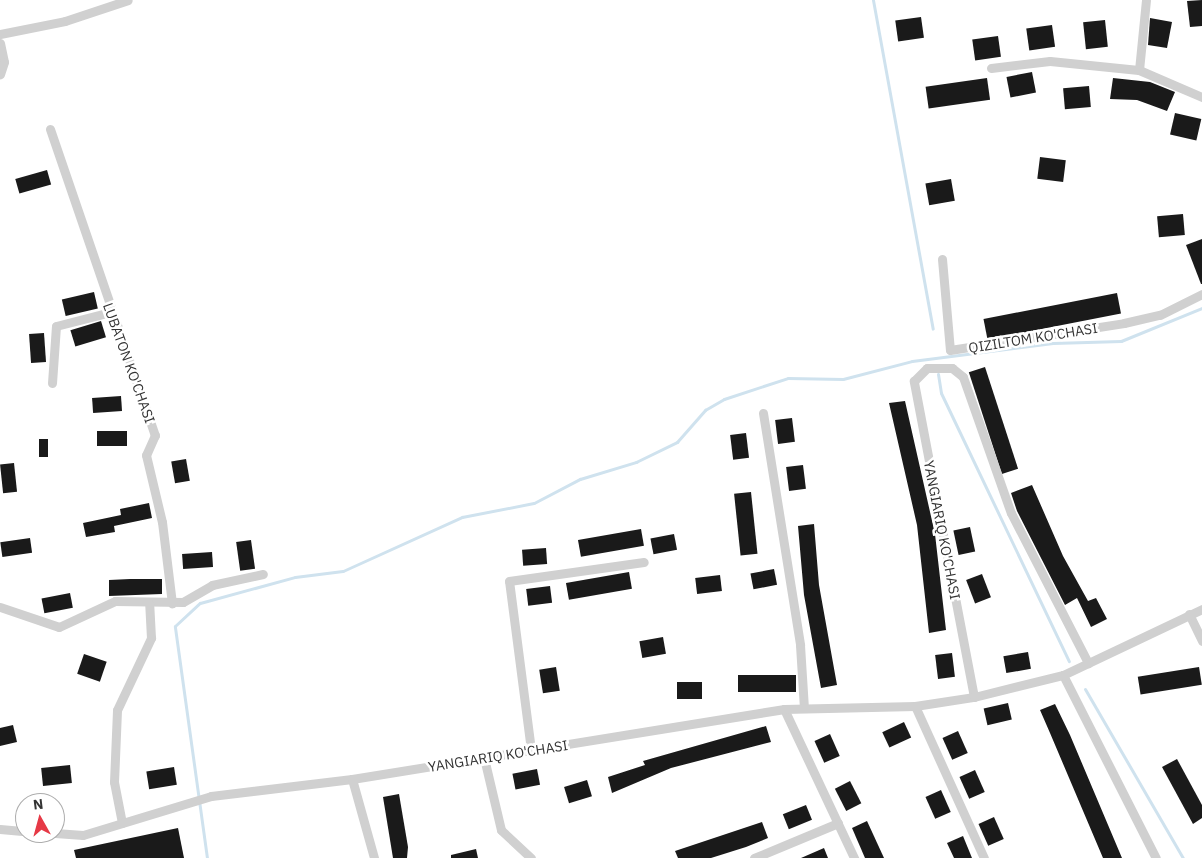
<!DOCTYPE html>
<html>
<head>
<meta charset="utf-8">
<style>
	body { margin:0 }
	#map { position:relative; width:1202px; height:858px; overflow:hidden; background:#fff; font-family:"IBM Plex Sans",sans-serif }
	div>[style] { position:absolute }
	.stream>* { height:3px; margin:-1.5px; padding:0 1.5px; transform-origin:1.5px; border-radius:1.5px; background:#cfe2ee }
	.building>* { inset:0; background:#1a1a1a; transform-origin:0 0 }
	.minor>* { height:9px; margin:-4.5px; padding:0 4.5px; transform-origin:4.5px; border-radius:4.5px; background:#d0d0d0 }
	span { translate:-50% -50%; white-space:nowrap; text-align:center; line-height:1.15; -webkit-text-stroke:5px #fff; paint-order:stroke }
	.street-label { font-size:14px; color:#333 }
	.north { position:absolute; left:15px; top:793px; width:50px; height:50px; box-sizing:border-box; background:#fff; border:1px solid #adadad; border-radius:50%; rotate:353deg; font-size:14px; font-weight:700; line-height:20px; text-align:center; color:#333 }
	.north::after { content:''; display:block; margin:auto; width:18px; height:22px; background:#e63946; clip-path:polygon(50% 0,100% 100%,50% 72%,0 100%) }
</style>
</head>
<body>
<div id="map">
	<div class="stream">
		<i style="left:873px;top:0;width:334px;rotate:79.7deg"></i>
		<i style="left:938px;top:374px;width:19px;rotate:81deg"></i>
		<i style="left:941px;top:393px;width:297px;rotate:64.5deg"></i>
		<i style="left:1085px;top:689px;width:195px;rotate:59.9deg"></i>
		<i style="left:207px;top:858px;width:234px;rotate:-97.9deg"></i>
		<i style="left:175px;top:626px;width:34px;rotate:-43deg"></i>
		<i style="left:200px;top:603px;width:98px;rotate:-15.3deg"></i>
		<i style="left:295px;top:577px;width:48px;rotate:-7.1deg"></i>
		<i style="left:343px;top:571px;width:131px;rotate:-24.4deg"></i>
		<i style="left:462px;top:517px;width:73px;rotate:-11deg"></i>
		<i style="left:534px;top:503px;width:52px;rotate:-27.6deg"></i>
		<i style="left:580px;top:479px;width:59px;rotate:-16.9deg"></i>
		<i style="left:636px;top:462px;width:46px;rotate:-26deg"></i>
		<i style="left:677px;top:442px;width:43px;rotate:-48.8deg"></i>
		<i style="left:705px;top:410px;width:22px;rotate:-30deg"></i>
		<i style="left:724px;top:399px;width:67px;rotate:-18.2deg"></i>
		<i style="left:788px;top:378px;width:55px;rotate:1deg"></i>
		<i style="left:843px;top:379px;width:71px;rotate:-14.6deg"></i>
		<i style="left:912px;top:361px;width:142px;rotate:-7.3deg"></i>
		<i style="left:1053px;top:343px;width:68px;rotate:-1.7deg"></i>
		<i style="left:1121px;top:341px;width:87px;rotate:-22.2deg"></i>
	</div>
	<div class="building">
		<i style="clip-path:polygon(1202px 0,1202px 26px,1190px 27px,1187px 1px)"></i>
		<i style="left:921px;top:17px;width:21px;height:26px;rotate:82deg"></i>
		<i style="clip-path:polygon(1150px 18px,1172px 22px,1167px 48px,1148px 45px)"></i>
		<i style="left:1105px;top:20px;width:27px;height:22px;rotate:84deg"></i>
		<i style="left:1052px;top:25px;width:22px;height:26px;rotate:82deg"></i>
		<i style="left:998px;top:36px;width:21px;height:26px;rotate:82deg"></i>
		<i style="left:1032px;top:72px;width:21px;height:26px;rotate:79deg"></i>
		<i style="left:987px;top:78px;width:22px;height:62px;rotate:82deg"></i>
		<i style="clip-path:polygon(1113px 78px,1150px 82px,1175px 92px,1167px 111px,1137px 100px,1110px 99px)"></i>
		<i style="left:1089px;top:86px;width:21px;height:26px;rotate:85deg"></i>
		<i style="left:1175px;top:113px;width:27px;height:22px;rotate:13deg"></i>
		<i style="left:1040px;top:157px;width:26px;height:22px;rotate:7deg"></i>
		<i style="left:47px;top:170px;width:15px;height:33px;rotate:74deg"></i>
		<i style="left:951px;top:179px;width:22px;height:26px;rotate:80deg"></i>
		<i style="left:1183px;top:214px;width:21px;height:26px;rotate:85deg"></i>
		<i style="clip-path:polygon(1202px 239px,1202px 284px,1201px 284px,1186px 245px)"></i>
		<i style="left:94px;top:292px;width:17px;height:33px;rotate:77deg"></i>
		<i style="left:1117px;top:293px;width:21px;height:136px;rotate:79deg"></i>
		<i style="left:101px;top:321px;width:17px;height:32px;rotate:73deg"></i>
		<i style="left:44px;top:333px;width:29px;height:15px;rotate:86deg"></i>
		<i style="left:985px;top:367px;width:107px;height:17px;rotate:72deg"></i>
		<i style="left:121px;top:396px;width:15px;height:29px;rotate:86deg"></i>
		<i style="clip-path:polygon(905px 401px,935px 534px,946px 630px,929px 633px,917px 525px,889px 403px)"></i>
		<i style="left:792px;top:418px;width:24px;height:17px;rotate:83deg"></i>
		<i style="left:127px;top:431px;width:15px;height:30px;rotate:90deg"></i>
		<i style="left:746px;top:433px;width:25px;height:16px;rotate:83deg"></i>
		<i style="left:39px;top:439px;width:9px;height:18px"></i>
		<i style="left:186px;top:459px;width:22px;height:15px;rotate:80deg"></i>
		<i style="left:14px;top:463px;width:29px;height:14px;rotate:84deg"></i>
		<i style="left:803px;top:465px;width:24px;height:17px;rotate:83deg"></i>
		<i style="clip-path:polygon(1032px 485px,1063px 556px,1088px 601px,1096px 598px,1107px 619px,1091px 627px,1077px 598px,1065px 605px,1017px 511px,1011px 493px)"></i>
		<i style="left:751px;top:492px;width:62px;height:17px;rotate:84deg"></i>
		<i style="clip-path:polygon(149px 503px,152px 518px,114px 526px,115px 532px,86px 537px,83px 523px,121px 515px,120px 509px)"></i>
		<i style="clip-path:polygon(814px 524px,819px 585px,837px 685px,821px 688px,804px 595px,798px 526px)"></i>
		<i style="left:970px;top:527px;width:25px;height:17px;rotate:78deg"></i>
		<i style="left:641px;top:529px;width:17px;height:64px;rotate:80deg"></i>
		<i style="left:674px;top:534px;width:16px;height:24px;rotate:79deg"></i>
		<i style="left:30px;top:538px;width:15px;height:30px;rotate:82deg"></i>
		<i style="left:251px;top:540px;width:29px;height:15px;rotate:82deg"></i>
		<i style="left:546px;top:548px;width:16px;height:24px;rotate:86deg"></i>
		<i style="left:212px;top:552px;width:15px;height:30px;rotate:86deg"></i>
		<i style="left:774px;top:569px;width:16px;height:24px;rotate:79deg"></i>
		<i style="left:629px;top:572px;width:17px;height:64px;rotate:80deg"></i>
		<i style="left:982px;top:574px;width:25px;height:17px;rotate:69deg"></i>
		<i style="left:720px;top:575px;width:16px;height:25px;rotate:83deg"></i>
		<i style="clip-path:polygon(130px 579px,162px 579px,162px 594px,109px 596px,109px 580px)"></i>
		<i style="left:550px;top:586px;width:17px;height:24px;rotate:83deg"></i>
		<i style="left:70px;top:593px;width:15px;height:29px;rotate:79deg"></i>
		<i style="left:663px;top:637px;width:17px;height:24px;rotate:80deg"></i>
		<i style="left:1028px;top:652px;width:17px;height:25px;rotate:80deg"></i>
		<i style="left:952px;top:653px;width:24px;height:17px;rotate:83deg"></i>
		<i style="left:84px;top:654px;width:24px;height:21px;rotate:19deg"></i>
		<i style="left:556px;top:667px;width:24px;height:17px;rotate:81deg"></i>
		<i style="left:1199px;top:667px;width:18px;height:62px;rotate:81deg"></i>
		<i style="left:738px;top:675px;width:58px;height:17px"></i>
		<i style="left:702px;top:682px;width:17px;height:25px;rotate:90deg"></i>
		<i style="left:1008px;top:703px;width:17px;height:25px;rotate:77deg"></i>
		<i style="clip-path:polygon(1055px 704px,1070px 735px,1122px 858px,1103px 858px,1050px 733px,1040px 710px)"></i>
		<i style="left:904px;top:722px;width:17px;height:24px;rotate:65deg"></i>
		<i style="clip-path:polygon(13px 725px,17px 742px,0 746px,0 728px)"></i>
		<i style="clip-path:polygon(766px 726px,771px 742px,671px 768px,612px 793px,608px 777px,645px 765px,643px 761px)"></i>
		<i style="left:958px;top:731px;width:24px;height:17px;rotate:66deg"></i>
		<i style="left:830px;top:734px;width:24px;height:17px;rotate:66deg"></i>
		<i style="clip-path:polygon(1177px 759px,1202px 805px,1202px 818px,1193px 824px,1162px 767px)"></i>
		<i style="left:70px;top:765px;width:18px;height:29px;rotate:84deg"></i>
		<i style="left:174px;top:767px;width:18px;height:28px;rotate:81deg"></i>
		<i style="left:537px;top:769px;width:16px;height:25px;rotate:79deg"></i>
		<i style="left:975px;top:770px;width:24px;height:17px;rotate:66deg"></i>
		<i style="left:587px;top:780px;width:17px;height:24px;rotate:73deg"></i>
		<i style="left:850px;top:781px;width:25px;height:17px;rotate:63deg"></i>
		<i style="left:941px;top:790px;width:24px;height:17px;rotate:66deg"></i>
		<i style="clip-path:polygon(399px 794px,408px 847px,407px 858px,393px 858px,383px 797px)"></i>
		<i style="left:806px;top:805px;width:16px;height:25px;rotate:68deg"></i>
		<i style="left:994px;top:817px;width:24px;height:17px;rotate:66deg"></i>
		<i style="clip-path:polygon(867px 821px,884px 858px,865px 858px,852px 828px)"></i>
		<i style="clip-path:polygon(762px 822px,768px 838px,746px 847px,711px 858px,678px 858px,675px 851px)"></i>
		<i style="clip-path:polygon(178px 828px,184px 858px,76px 858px,74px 850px)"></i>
		<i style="clip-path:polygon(963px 836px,972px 858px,954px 858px,947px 843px)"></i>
		<i style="clip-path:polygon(824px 848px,828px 858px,801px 858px)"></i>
		<i style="clip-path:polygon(476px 849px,478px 858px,451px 858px,451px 855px)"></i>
	</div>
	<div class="minor">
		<i style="left:0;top:34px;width:66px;rotate:-11.3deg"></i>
		<i style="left:65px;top:21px;width:66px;rotate:-18.4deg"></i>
		<i style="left:0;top:43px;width:19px;rotate:78deg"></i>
		<i style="left:4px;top:62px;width:13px;rotate:108deg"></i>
		<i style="left:991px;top:68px;width:59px;rotate:-6.8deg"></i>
		<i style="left:1050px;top:61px;width:89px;rotate:5.8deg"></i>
		<i style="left:1139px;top:70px;width:69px;rotate:23.2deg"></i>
		<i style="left:1139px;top:70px;width:70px;rotate:-84.3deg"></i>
		<i style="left:50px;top:129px;width:324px;rotate:71.1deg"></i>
		<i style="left:155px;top:435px;width:22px;rotate:114deg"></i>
		<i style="left:146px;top:455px;width:69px;rotate:76.6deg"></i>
		<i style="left:162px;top:522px;width:82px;rotate:83deg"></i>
		<i style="left:942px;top:259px;width:91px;rotate:85deg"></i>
		<i style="left:950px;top:350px;width:176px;rotate:-8.8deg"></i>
		<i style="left:1124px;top:323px;width:37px;rotate:-13deg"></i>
		<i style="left:1160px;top:315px;width:47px;rotate:-26.6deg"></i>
		<i style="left:52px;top:383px;width:57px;rotate:-86deg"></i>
		<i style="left:56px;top:326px;width:57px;rotate:-14.3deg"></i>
		<i style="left:763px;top:413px;width:235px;rotate:80.9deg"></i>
		<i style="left:800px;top:645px;width:63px;rotate:86.4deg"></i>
		<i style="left:0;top:607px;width:62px;rotate:18.7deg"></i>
		<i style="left:59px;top:627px;width:62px;rotate:-24.9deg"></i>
		<i style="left:115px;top:601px;width:68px;rotate:0.8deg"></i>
		<i style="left:183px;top:602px;width:34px;rotate:-30deg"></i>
		<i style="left:212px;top:585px;width:52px;rotate:-12.2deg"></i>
		<i style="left:1189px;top:614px;width:30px;rotate:64deg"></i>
		<i style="left:1063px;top:675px;width:205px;rotate:63.1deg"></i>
		<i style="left:974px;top:697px;width:322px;rotate:-100.8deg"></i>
		<i style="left:914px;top:381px;width:18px;rotate:-45deg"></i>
		<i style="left:927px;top:368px;width:25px"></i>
		<i style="left:952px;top:368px;width:14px;rotate:39deg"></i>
		<i style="left:963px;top:377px;width:144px;rotate:70.6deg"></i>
		<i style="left:1011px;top:513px;width:169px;rotate:62.8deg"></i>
		<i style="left:915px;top:706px;width:167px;rotate:65.6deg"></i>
		<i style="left:784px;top:709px;width:165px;rotate:64.8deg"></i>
		<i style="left:531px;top:750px;width:170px;rotate:-97.4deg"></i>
		<i style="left:509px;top:581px;width:136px;rotate:-8deg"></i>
		<i style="left:484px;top:758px;width:74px;rotate:76.7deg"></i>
		<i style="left:501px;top:830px;width:41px;rotate:43deg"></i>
		<i style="left:352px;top:779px;width:82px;rotate:74.4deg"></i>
		<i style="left:122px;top:823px;width:42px;rotate:-101deg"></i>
		<i style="left:114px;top:782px;width:72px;rotate:-87.6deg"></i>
		<i style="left:117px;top:710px;width:80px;rotate:-64.7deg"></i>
		<i style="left:151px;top:638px;width:34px;rotate:-93deg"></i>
		<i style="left:0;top:829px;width:25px;rotate:5deg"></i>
		<i style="left:55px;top:833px;width:28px;rotate:4deg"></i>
		<i style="left:83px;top:835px;width:134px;rotate:-16.9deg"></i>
		<i style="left:211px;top:796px;width:142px;rotate:-6.9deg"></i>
		<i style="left:352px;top:779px;width:438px;rotate:-9.2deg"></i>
		<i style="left:784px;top:709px;width:131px;rotate:-1.3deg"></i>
		<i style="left:915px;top:706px;width:60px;rotate:-8.7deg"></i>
		<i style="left:974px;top:697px;width:92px;rotate:-13.9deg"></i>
		<i style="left:1063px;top:675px;width:154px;rotate:-25.4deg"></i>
		<i style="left:754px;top:858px;width:91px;rotate:-22.6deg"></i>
	</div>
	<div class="street-label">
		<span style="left:1033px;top:338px;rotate:-9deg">QIZILTOM KO'CHASI</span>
		<span style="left:129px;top:363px;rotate:70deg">LUBATON KO'CHASI</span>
		<span style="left:942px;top:530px;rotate:79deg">YANGIARIQ KO'CHASI</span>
		<span style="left:498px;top:756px;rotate:-9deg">YANGIARIQ KO'CHASI</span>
	</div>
	<div class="north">N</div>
</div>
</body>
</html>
